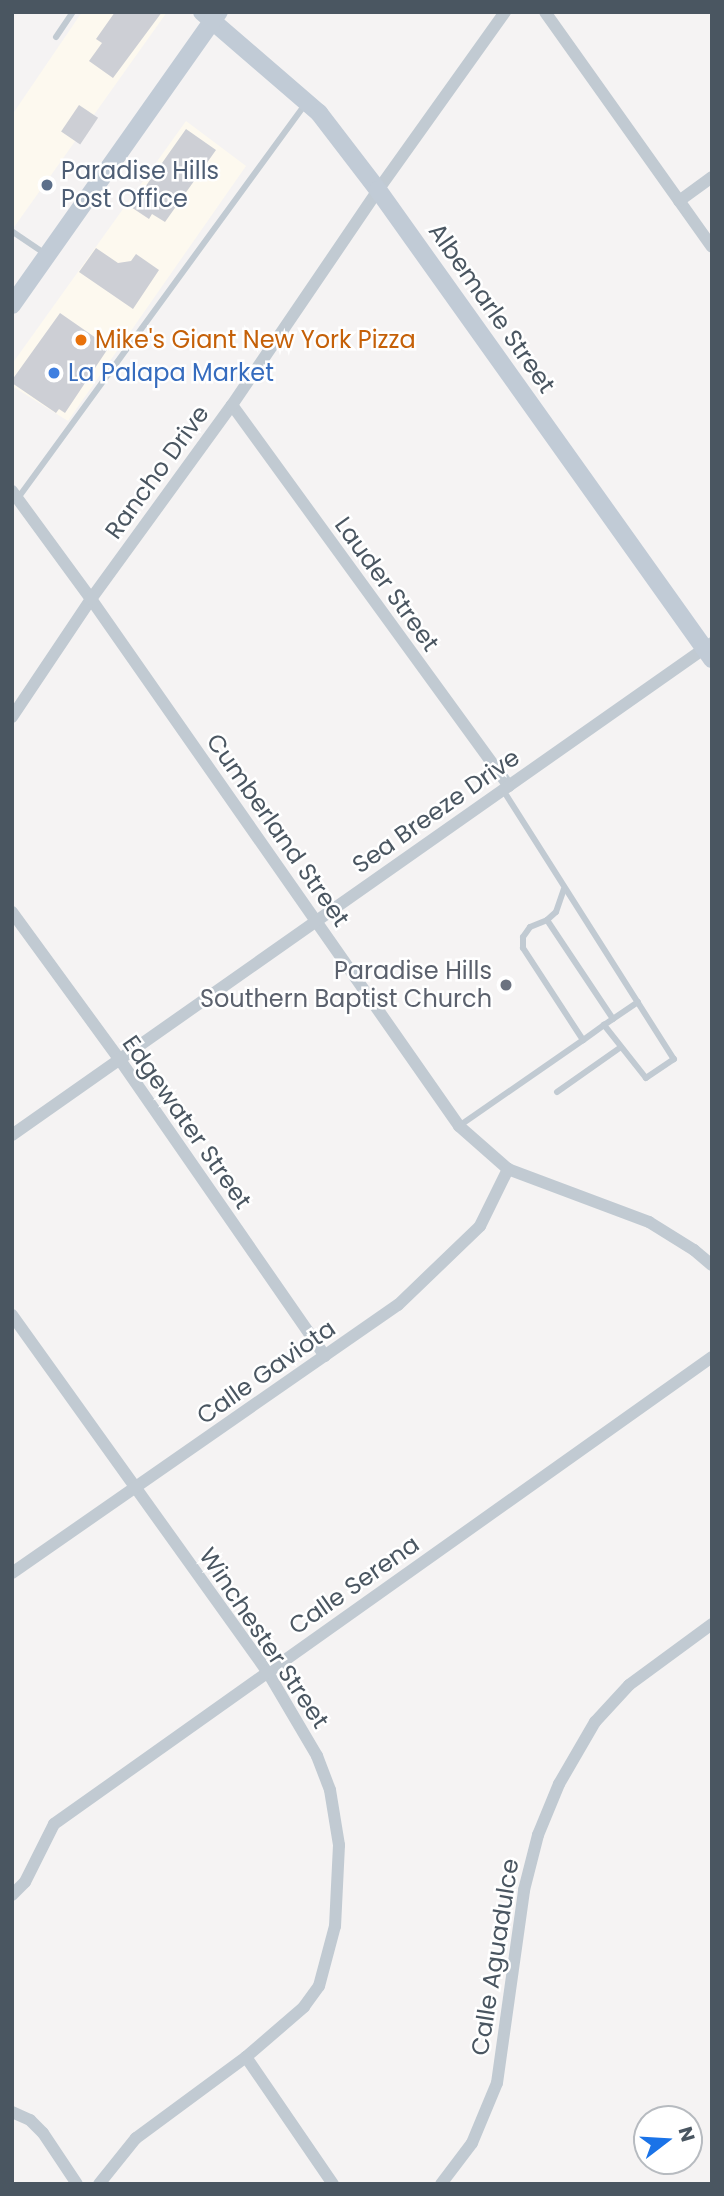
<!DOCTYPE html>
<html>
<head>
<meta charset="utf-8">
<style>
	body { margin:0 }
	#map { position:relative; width:724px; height:2196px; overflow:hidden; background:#f5f3f3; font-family:Poppins,sans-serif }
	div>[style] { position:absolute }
	.commercial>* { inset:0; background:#fdf9ef }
	.building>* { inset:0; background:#cdcfd5; transform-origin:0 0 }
	.lane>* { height:6px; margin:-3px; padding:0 3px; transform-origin:3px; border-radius:3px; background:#c1cad2 }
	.street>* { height:12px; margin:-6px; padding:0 6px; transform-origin:6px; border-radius:6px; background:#c1cad2 }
	.secondary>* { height:18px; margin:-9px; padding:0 9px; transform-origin:9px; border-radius:9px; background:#c1cbd6 }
	.dots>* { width:19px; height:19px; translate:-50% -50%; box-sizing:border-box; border:4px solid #fff; border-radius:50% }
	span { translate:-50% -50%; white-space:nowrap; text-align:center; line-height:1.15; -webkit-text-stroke:5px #fff; paint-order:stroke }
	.service-label { font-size:24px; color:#4e5e75 }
	.left { translate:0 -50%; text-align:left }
	.street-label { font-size:24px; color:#4a5661 }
	.food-label { font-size:24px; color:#c56008 }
	.shop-label { font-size:24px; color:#366cbe }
	.worship-label { font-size:24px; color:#5b616d }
	.right { translate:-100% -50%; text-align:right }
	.frame { position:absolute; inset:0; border:14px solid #4a5661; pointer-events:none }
	.north { position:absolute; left:633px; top:2105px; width:70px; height:70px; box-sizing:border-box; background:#fff; border:2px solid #b7bbc0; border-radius:50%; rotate:73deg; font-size:19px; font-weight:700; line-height:28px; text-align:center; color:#4a5661 }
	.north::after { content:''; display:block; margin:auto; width:24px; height:32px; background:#1a73e8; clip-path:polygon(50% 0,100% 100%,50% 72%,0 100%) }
</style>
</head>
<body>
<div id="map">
	<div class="commercial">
		<i style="clip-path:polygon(82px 12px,167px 12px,12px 230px,12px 115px)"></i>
		<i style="clip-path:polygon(186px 121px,246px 166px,68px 421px,12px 386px,12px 364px)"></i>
	</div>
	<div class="building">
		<i style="clip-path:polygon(115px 12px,162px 12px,113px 78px,89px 61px,102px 43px,96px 39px)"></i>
		<i style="left:79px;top:105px;width:23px;height:32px;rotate:34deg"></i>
		<i style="clip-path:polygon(186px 129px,216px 150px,165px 222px,152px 214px,149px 219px,131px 207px)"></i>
		<i style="clip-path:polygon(96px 248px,118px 263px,131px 261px,136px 254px,159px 270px,133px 309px,79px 272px)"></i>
		<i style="clip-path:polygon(60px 313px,109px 347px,65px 413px,59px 409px,56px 413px,12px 383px,12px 380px)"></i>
	</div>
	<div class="lane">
		<i style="left:56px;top:37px;width:30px;rotate:-56deg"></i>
		<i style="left:13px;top:232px;width:40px;rotate:34deg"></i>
		<i style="left:18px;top:498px;width:489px;rotate:-53.9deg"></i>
		<i style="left:503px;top:790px;width:319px;rotate:57.6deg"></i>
		<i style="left:674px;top:1059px;width:34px;rotate:146deg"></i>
		<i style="left:646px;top:1078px;width:68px;rotate:-128.4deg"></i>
		<i style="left:604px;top:1025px;width:41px;rotate:-34.1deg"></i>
		<i style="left:547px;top:920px;width:12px;rotate:-42deg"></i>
		<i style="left:556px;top:912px;width:24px;rotate:-71deg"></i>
		<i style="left:604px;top:1025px;width:26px;rotate:144deg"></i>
		<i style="left:583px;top:1040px;width:110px;rotate:-123.1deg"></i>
		<i style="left:523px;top:948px;width:11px;rotate:-90deg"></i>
		<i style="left:523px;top:937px;width:12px;rotate:-55deg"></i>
		<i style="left:530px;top:927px;width:18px;rotate:-22deg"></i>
		<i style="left:547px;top:920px;width:119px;rotate:56.3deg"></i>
		<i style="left:557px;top:1092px;width:78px;rotate:-35.1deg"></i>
		<i style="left:459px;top:1126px;width:151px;rotate:-34.7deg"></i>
	</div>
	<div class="street">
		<i style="left:545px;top:12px;width:288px;rotate:54.6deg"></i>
		<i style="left:679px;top:201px;width:41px;rotate:-36deg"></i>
		<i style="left:232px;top:405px;width:471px;rotate:54deg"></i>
		<i style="left:12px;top:491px;width:134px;rotate:53.8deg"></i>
		<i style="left:91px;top:599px;width:643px;rotate:55.07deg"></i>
		<i style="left:459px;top:1126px;width:65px;rotate:41.3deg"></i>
		<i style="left:508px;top:1169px;width:151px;rotate:20.6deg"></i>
		<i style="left:649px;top:1222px;width:53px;rotate:31.9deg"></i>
		<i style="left:694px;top:1250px;width:23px;rotate:40deg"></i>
		<i style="left:12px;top:717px;width:142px;rotate:-56.2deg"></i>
		<i style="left:91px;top:599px;width:240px;rotate:-54deg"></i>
		<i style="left:232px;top:405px;width:260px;rotate:-55.8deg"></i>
		<i style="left:378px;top:190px;width:219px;rotate:-54.5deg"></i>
		<i style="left:12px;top:912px;width:183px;rotate:53.9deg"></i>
		<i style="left:120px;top:1060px;width:360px;rotate:55.3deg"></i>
		<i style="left:12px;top:1135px;width:856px;rotate:-35.1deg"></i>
		<i style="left:12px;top:1315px;width:438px;rotate:54.4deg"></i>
		<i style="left:267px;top:1671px;width:99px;rotate:59.5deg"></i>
		<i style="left:317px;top:1756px;width:36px;rotate:69deg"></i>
		<i style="left:330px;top:1790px;width:56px;rotate:80.7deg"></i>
		<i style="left:339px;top:1845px;width:81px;rotate:92.8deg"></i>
		<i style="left:335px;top:1926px;width:62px;rotate:104.9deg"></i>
		<i style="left:319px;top:1986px;width:26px;rotate:126deg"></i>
		<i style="left:304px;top:2007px;width:77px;rotate:139.2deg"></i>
		<i style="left:246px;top:2057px;width:137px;rotate:143.6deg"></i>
		<i style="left:136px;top:2138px;width:59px;rotate:128.8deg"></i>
		<i style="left:12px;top:1573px;width:470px;rotate:-34.8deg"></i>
		<i style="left:398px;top:1305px;width:114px;rotate:-43.9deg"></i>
		<i style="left:480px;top:1226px;width:64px;rotate:-63.8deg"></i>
		<i style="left:12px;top:1895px;width:18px;rotate:-45deg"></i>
		<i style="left:25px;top:1882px;width:65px;rotate:-63.4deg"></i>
		<i style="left:54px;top:1824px;width:807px;rotate:-35.36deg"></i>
		<i style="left:246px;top:2057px;width:154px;rotate:55.6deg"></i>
		<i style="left:12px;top:2112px;width:20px;rotate:24deg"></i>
		<i style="left:30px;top:2120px;width:18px;rotate:45deg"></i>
		<i style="left:43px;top:2133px;width:61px;rotate:56.3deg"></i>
		<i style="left:441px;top:2184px;width:51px;rotate:-52.9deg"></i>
		<i style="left:472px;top:2143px;width:65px;rotate:-67.4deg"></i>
		<i style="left:497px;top:2083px;width:195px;rotate:-82deg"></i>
		<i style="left:524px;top:1890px;width:57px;rotate:-75.7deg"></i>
		<i style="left:538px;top:1835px;width:55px;rotate:-67.6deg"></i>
		<i style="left:559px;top:1784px;width:72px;rotate:-59.9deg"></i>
		<i style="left:595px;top:1722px;width:50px;rotate:-47.4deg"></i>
		<i style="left:629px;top:1685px;width:103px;rotate:-36.3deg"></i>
	</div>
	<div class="secondary">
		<i style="left:202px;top:12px;width:155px;rotate:40.8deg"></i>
		<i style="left:319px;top:113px;width:97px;rotate:52.5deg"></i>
		<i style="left:378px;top:190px;width:576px;rotate:54.54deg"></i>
		<i style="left:12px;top:305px;width:359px;rotate:-54.8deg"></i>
	</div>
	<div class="dots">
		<i style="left:47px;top:185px;background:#5c6f8a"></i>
		<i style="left:81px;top:340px;background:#e8710a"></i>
		<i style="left:54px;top:373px;background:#3f7fe0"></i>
		<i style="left:506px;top:985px;background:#6b7280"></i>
	</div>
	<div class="service-label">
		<span class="left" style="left:61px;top:185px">Paradise Hills<br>Post Office</span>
	</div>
	<div class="street-label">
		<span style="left:492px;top:308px;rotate:55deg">Albemarle Street</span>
		<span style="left:157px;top:472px;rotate:-54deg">Rancho Drive</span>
		<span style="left:387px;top:584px;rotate:54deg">Lauder Street</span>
		<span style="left:436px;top:811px;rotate:-35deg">Sea Breeze Drive</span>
		<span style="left:278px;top:830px;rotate:55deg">Cumberland Street</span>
		<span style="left:187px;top:1122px;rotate:55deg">Edgewater Street</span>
		<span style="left:266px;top:1372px;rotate:-35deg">Calle Gaviota</span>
		<span style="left:354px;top:1585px;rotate:-35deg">Calle Serena</span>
		<span style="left:264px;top:1638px;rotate:56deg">Winchester Street</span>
		<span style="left:495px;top:1957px;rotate:-81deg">Calle Aguadulce</span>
	</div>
	<div class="food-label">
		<span class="left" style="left:95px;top:340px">Mike's Giant New York Pizza</span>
	</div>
	<div class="shop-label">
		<span class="left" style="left:68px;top:373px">La Palapa Market</span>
	</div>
	<div class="worship-label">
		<span class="right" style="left:492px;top:985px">Paradise Hills<br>Southern Baptist Church</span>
	</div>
	<div class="frame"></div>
	<div class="north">N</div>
</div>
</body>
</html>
